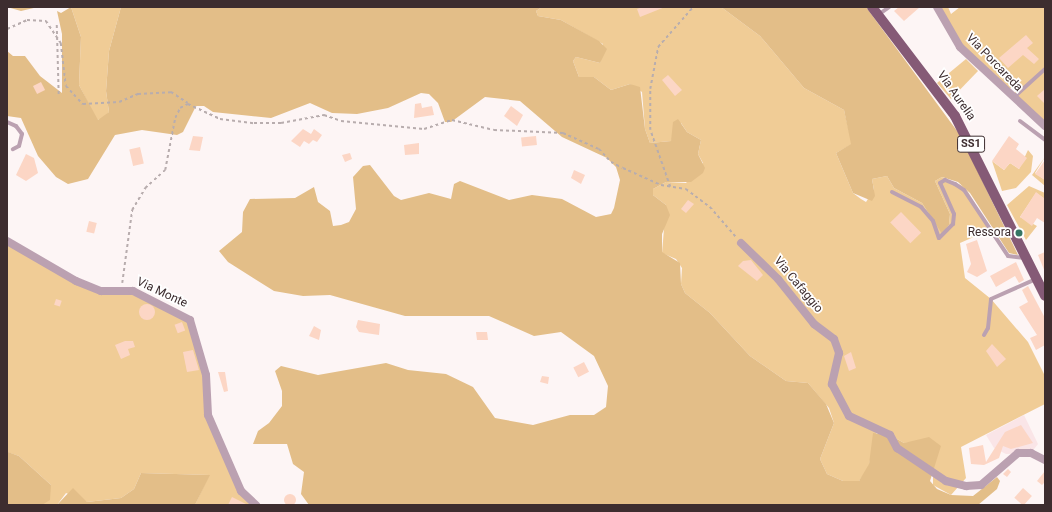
<!DOCTYPE html>
<html>
<head>
<meta charset="utf-8">
<style>
	body { margin:0 }
	#map { position:relative; width:1052px; height:512px; overflow:hidden; background:#fdf5f5; font-family:Roboto,sans-serif }
	div>[style] { position:absolute }
	.built>* { inset:0; background:#fae5e7 }
	.green>* { inset:0; background:#f0cc96 }
	.forest>* { inset:0; background:#e3be88 }
	.building>* { inset:0; background:#fcd6c5; transform-origin:0 0 }
	.round { border-radius:50% }
	.path>* { height:1.5px; margin-top:-0.75px; transform-origin:0; background:repeating-linear-gradient(90deg,#b8adae 0 3px,transparent 0 6px) }
	.service>* { height:4px; margin:-2px; padding:0 2px; transform-origin:2px; border-radius:2px; background:#bba1b1 }
	.minor>* { height:8px; margin:-4px; padding:0 4px; transform-origin:4px; border-radius:4px; background:#bba1b1 }
	.primary>* { height:10px; margin:-5px; padding:0 5px; transform-origin:5px; border-radius:5px; background:#855a76 }
	.dots>* { width:11px; height:11px; translate:-50% -50%; box-sizing:border-box; border:2px solid #fff; border-radius:50% }
	span { translate:-50% -50%; white-space:nowrap; text-align:center; line-height:1.15; -webkit-text-stroke:3.5px #fff; paint-order:stroke }
	.shield-label span { padding:1px 3px; background:#fff; border:1px solid; border-radius:3px; -webkit-text-stroke-width:0 }
	.shield-label { font-size:11px; color:#3d2d2f; font-weight:700 }
	.street-label { font-size:12px; color:#3d2d2f }
	.poi-label { font-size:12px; color:#3d2d2f }
	.right { translate:-100% -50%; text-align:right }
	.frame { position:absolute; inset:0; border:8px solid #3d2d2f; pointer-events:none }
</style>
</head>
<body>
<div id="map">
	<div class="built">
		<i style="clip-path:polygon(1024px 415px,1038px 444px,1031px 453px,1006px 454px,994px 448px,986px 435px)"></i>
	</div>
	<div class="green">
		<i style="clip-path:polygon(71px 7px,121px 7px,109px 51px,106px 91px,109px 112px,103px 119px,97px 120px,79px 85px,81px 37px)"></i>
		<i style="clip-path:polygon(542px 7px,721px 7px,760px 36px,804px 88px,844px 110px,852px 144px,836px 153px,853px 193px,861px 199px,866px 202px,874px 190px,872px 179px,887px 176px,894px 188px,922px 203px,942px 233px,949px 225px,950px 214px,935px 181px,942px 177px,965px 187px,994px 235px,976px 236px,960px 243px,965px 278px,991px 299px,1028px 342px,1045px 376px,1045px 404px,961px 447px,966px 478px,951px 495px,933px 485px,933px 476px,919px 442px,904px 443px,890px 435px,876px 433px,868px 469px,859px 481px,843px 481px,827px 474px,820px 459px,834px 423px,829px 408px,808px 383px,786px 381px,750px 356px,710px 313px,685px 293px,681px 284px,682px 268px,676px 259px,662px 253px,666px 205px,653px 195px,653px 189px,666px 182px,686px 183px,703px 163px,698px 154px,701px 140px,687px 132px,681px 123px,671px 141px,650px 143px,645px 129px,642px 92px,630px 84px,611px 90px,594px 77px,579px 77px,573px 61px,576px 57px,600px 63px,603px 44px,561px 20px,538px 16px,536px 11px)"></i>
		<i style="clip-path:polygon(939px 7px,948px 7px,951px 14px,960px 7px,1045px 7px,1045px 123px,1012px 95px,1016px 91px,1012px 87px,1007px 91px,961px 46px)"></i>
		<i style="clip-path:polygon(966px 59px,978px 71px,951px 99px,937px 83px)"></i>
		<i style="clip-path:polygon(1028px 150px,1033px 156px,1031px 172px,1016px 188px,1002px 191px,992px 161px,1004px 170px,1010px 163px,1019px 169px)"></i>
		<i style="clip-path:polygon(1045px 157px,1035px 173px,1045px 180px,1045px 186px,1032px 175px)"></i>
		<i style="clip-path:polygon(1029px 186px,1045px 193px,1045px 199px,1036px 193px,1020px 217px,1037px 226px,1026px 240px,1007px 205px)"></i>
		<i style="clip-path:polygon(7px 242px,101px 291px,120px 289px,189px 320px,203px 375px,206px 415px,237px 484px,255px 505px,195px 505px,209px 475px,141px 473px,134px 489px,121px 498px,87px 502px,66px 493px,57px 505px,42px 505px,51px 485px,19px 456px,7px 452px)"></i>
	</div>
	<div class="forest">
		<i style="clip-path:polygon(7px 7px,38px 7px,21px 11px)"></i>
		<i style="clip-path:polygon(71px 7px,81px 37px,79px 85px,98px 120px,109px 112px,106px 91px,109px 51px,121px 7px,542px 7px,536px 11px,538px 16px,561px 20px,599px 41px,607px 49px,600px 63px,576px 57px,573px 61px,579px 77px,594px 77px,611px 90px,630px 84px,640px 87px,645px 129px,650px 143px,671px 141px,673px 122px,678px 119px,687px 132px,701px 140px,698px 154px,705px 168px,703px 173px,691px 182px,666px 182px,653px 189px,653px 195px,666px 205px,670px 215px,662px 234px,662px 252px,680px 263px,681px 284px,685px 293px,710px 313px,750px 356px,786px 381px,808px 383px,826px 404px,834px 423px,820px 459px,827px 474px,843px 481px,859px 481px,869px 464px,873px 433px,890px 435px,904px 443px,929px 437px,941px 446px,930px 481px,937px 489px,951px 495px,973px 496px,997px 477px,1000px 481px,997px 489px,978px 505px,309px 505px,301px 494px,304px 472px,293px 464px,287px 444px,253px 444px,258px 431px,269px 423px,282px 406px,282px 391px,275px 371px,281px 366px,318px 375px,386px 363px,408px 370px,446px 374px,473px 387px,495px 418px,533px 425px,570px 415px,594px 415px,606px 407px,608px 386px,594px 356px,561px 332px,534px 336px,489px 316px,405px 316px,330px 295px,303px 296px,274px 291px,228px 262px,219px 251px,242px 232px,243px 212px,250px 199px,295px 198px,314px 187px,318px 202px,330px 211px,333px 226px,341px 225px,349px 222px,356px 209px,353px 177px,363px 166px,370px 165px,394px 196px,401px 200px,429px 193px,451px 199px,454px 184px,460px 181px,509px 200px,532px 195px,562px 199px,596px 217px,611px 214px,614px 208px,620px 180px,616px 167px,607px 158px,562px 137px,520px 101px,485px 97px,451px 122px,445px 122px,438px 103px,429px 94px,421px 93px,388px 108px,357px 114px,332px 113px,310px 103px,271px 118px,213px 112px,204px 106px,196px 106px,183px 132px,177px 135px,142px 130px,115px 135px,88px 179px,68px 184px,56px 177px,38px 156px,21px 118px,7px 116px,7px 51px,13px 56px,25px 56px,40px 76px,62px 93px,62px 34px,57px 11px,61px 13px)"></i>
		<i style="clip-path:polygon(721px 7px,866px 7px,960px 135px,1018px 255px,1009px 253px,970px 193px,958px 182px,942px 177px,935px 181px,950px 214px,949px 225px,942px 234px,922px 203px,894px 188px,887px 176px,872px 179px,875px 196px,872px 201px,853px 193px,836px 153px,851px 144px,844px 110px,804px 88px,760px 36px)"></i>
		<i style="clip-path:polygon(8px 452px,19px 456px,51px 485px,50px 500px,42px 505px,7px 505px)"></i>
		<i style="clip-path:polygon(141px 473px,210px 475px,195px 505px,57px 505px,73px 488px,87px 502px,121px 498px,134px 489px)"></i>
	</div>
	<div class="building">
		<i style="clip-path:polygon(643px 7px,665px 7px,640px 17px,637px 9px)"></i>
		<i style="clip-path:polygon(899px 7px,920px 7px,904px 21px,894px 11px)"></i>
		<i style="clip-path:polygon(1026px 35px,1033px 43px,1027px 48px,1039px 59px,1034px 64px,1023px 55px,1008px 68px,999px 58px)"></i>
		<i style="clip-path:polygon(668px 75px,682px 90px,675px 96px,662px 80px)"></i>
		<i style="left:41px;top:82px;width:9px;height:9px;rotate:63deg"></i>
		<i style="clip-path:polygon(1045px 89px,1045px 104px,1037px 96px)"></i>
		<i style="clip-path:polygon(421px 103px,422px 108px,432px 106px,434px 115px,414px 118px,415px 104px)"></i>
		<i style="clip-path:polygon(511px 106px,523px 115px,517px 126px,504px 116px)"></i>
		<i style="clip-path:polygon(303px 129px,311px 134px,314px 129px,322px 135px,317px 142px,313px 140px,309px 144px,304px 141px,300px 147px,291px 141px)"></i>
		<i style="clip-path:polygon(193px 136px,203px 137px,200px 151px,189px 150px)"></i>
		<i style="left:536px;top:136px;width:9px;height:15px;rotate:84deg"></i>
		<i style="clip-path:polygon(1009px 136px,1019px 144px,1016px 149px,1027px 158px,1019px 169px,1010px 163px,1004px 170px,992px 161px)"></i>
		<i style="clip-path:polygon(419px 143px,419px 154px,405px 155px,404px 145px)"></i>
		<i style="left:140px;top:147px;width:17px;height:11px;rotate:77deg"></i>
		<i style="clip-path:polygon(350px 153px,352px 159px,345px 162px,342px 155px)"></i>
		<i style="clip-path:polygon(26px 154px,34px 158px,38px 173px,26px 181px,16px 175px)"></i>
		<i style="clip-path:polygon(1045px 160px,1045px 180px,1035px 174px)"></i>
		<i style="clip-path:polygon(574px 170px,585px 175px,581px 184px,571px 178px)"></i>
		<i style="clip-path:polygon(1036px 192px,1045px 199px,1045px 223px,1037px 218px,1032px 226px,1020px 217px)"></i>
		<i style="clip-path:polygon(688px 200px,694px 204px,686px 213px,681px 209px)"></i>
		<i style="left:901px;top:212px;width:29px;height:15px;rotate:46deg"></i>
		<i style="left:89px;top:221px;width:8px;height:11px;rotate:14deg"></i>
		<i style="clip-path:polygon(977px 240px,987px 271px,977px 277px,967px 272px,971px 264px,966px 244px)"></i>
		<i style="clip-path:polygon(1045px 252px,1045px 272px,1038px 255px)"></i>
		<i style="clip-path:polygon(751px 260px,763px 275px,757px 281px,738px 266px,743px 261px)"></i>
		<i style="clip-path:polygon(1016px 262px,1024px 280px,1019px 283px,1015px 276px,996px 287px,990px 276px)"></i>
		<i style="clip-path:polygon(1028px 286px,1045px 318px,1045px 345px,1036px 350px,1030px 338px,1037px 335px,1019px 307px,1028px 302px,1022px 290px)"></i>
		<i style="left:56px;top:299px;width:6px;height:6px;rotate:18deg"></i>
		<i class="round" style="left:139px;top:304px;width:16px;height:16px"></i>
		<i style="clip-path:polygon(358px 320px,380px 324px,379px 335px,359px 332px,356px 327px)"></i>
		<i style="left:182px;top:322px;width:9px;height:8px;rotate:69deg"></i>
		<i style="clip-path:polygon(314px 326px,321px 330px,319px 340px,309px 336px)"></i>
		<i style="clip-path:polygon(476px 332px,487px 332px,488px 340px,477px 340px)"></i>
		<i style="clip-path:polygon(125px 341px,133px 341px,135px 347px,128px 349px,130px 355px,121px 359px,115px 345px)"></i>
		<i style="clip-path:polygon(992px 344px,1006px 359px,997px 367px,986px 351px)"></i>
		<i style="clip-path:polygon(193px 350px,199px 370px,187px 372px,183px 352px)"></i>
		<i style="clip-path:polygon(851px 352px,856px 368px,849px 371px,844px 356px)"></i>
		<i style="left:584px;top:362px;width:11px;height:12px;rotate:63deg"></i>
		<i style="clip-path:polygon(218px 372px,225px 372px,228px 391px,224px 392px)"></i>
		<i style="clip-path:polygon(542px 376px,549px 377px,548px 384px,540px 382px)"></i>
		<i style="clip-path:polygon(1021px 425px,1033px 443px,1011px 449px,1003px 446px,999px 458px,984px 465px,971px 464px,969px 448px,983px 445px,986px 462px,1005px 432px)"></i>
		<i style="clip-path:polygon(1008px 469px,1011px 472px,1007px 477px,1003px 474px)"></i>
		<i style="clip-path:polygon(1045px 471px,1045px 482px,1042px 485px,1037px 481px)"></i>
		<i style="left:1023px;top:488px;width:12px;height:13px;rotate:42deg"></i>
		<i class="round" style="left:284px;top:494px;width:12px;height:12px"></i>
		<i style="clip-path:polygon(232px 497px,248px 505px,228px 505px)"></i>
	</div>
	<div class="path">
		<i style="left:57px;top:25px;width:71px;rotate:88.4deg"></i>
		<i style="left:7px;top:29px;width:22px;rotate:-24deg"></i>
		<i style="left:27px;top:20px;width:19px;rotate:3deg"></i>
		<i style="left:46px;top:21px;width:27px;rotate:56deg"></i>
		<i style="left:61px;top:43px;width:43px;rotate:83.4deg"></i>
		<i style="left:66px;top:86px;width:25px;rotate:47deg"></i>
		<i style="left:83px;top:104px;width:36px;rotate:-3deg"></i>
		<i style="left:119px;top:102px;width:21px;rotate:-23deg"></i>
		<i style="left:138px;top:94px;width:33px;rotate:-3deg"></i>
		<i style="left:171px;top:92px;width:20px;rotate:33deg"></i>
		<i style="left:670px;top:187px;width:60px;rotate:-109.3deg"></i>
		<i style="left:650px;top:130px;width:41px;rotate:-90deg"></i>
		<i style="left:650px;top:89px;width:43px;rotate:-79.2deg"></i>
		<i style="left:658px;top:47px;width:53px;rotate:-48.8deg"></i>
		<i style="left:122px;top:283px;width:74px;rotate:-82.2deg"></i>
		<i style="left:132px;top:210px;width:26px;rotate:-59deg"></i>
		<i style="left:145px;top:188px;width:27px;rotate:-42deg"></i>
		<i style="left:165px;top:170px;width:53px;rotate:-79.1deg"></i>
		<i style="left:175px;top:118px;width:11px;rotate:-63deg"></i>
		<i style="left:180px;top:108px;width:9px;rotate:-27deg"></i>
		<i style="left:188px;top:104px;width:35px;rotate:25deg"></i>
		<i style="left:220px;top:119px;width:34px;rotate:7deg"></i>
		<i style="left:254px;top:123px;width:27px"></i>
		<i style="left:281px;top:123px;width:44px;rotate:-10.5deg"></i>
		<i style="left:324px;top:115px;width:18px;rotate:19deg"></i>
		<i style="left:341px;top:121px;width:83px;rotate:5.5deg"></i>
		<i style="left:424px;top:129px;width:29px;rotate:-18deg"></i>
		<i style="left:452px;top:120px;width:43px;rotate:13.4deg"></i>
		<i style="left:494px;top:130px;width:69px;rotate:2.5deg"></i>
		<i style="left:563px;top:133px;width:39px;rotate:24deg"></i>
		<i style="left:599px;top:149px;width:18px;rotate:47deg"></i>
		<i style="left:611px;top:162px;width:13px;rotate:27deg"></i>
		<i style="left:623px;top:168px;width:42px;rotate:24.1deg"></i>
		<i style="left:661px;top:185px;width:25px;rotate:9deg"></i>
		<i style="left:686px;top:189px;width:30px;rotate:37deg"></i>
		<i style="left:710px;top:207px;width:40px;rotate:49deg"></i>
	</div>
	<div class="service">
		<i style="left:878px;top:15px;width:14px;rotate:-36deg"></i>
		<i style="left:1013px;top:98px;width:43px;rotate:-42.2deg"></i>
		<i style="left:1020px;top:121px;width:31px;rotate:37deg"></i>
		<i style="left:7px;top:122px;width:10px;rotate:24deg"></i>
		<i style="left:16px;top:126px;width:10px;rotate:53deg"></i>
		<i style="left:22px;top:134px;width:12px;rotate:104deg"></i>
		<i style="left:19px;top:146px;width:7px;rotate:153deg"></i>
		<i style="left:892px;top:192px;width:33px;rotate:27deg"></i>
		<i style="left:921px;top:207px;width:18px;rotate:49deg"></i>
		<i style="left:933px;top:221px;width:18px;rotate:71deg"></i>
		<i style="left:939px;top:238px;width:20px;rotate:-45deg"></i>
		<i style="left:953px;top:224px;width:10px;rotate:-84deg"></i>
		<i style="left:954px;top:214px;width:34px;rotate:-114deg"></i>
		<i style="left:940px;top:183px;width:6px;rotate:-31deg"></i>
		<i style="left:945px;top:180px;width:11px;rotate:22deg"></i>
		<i style="left:955px;top:184px;width:11px;rotate:34deg"></i>
		<i style="left:964px;top:190px;width:79px;rotate:56.3deg"></i>
		<i style="left:1008px;top:256px;width:17px;rotate:7deg"></i>
		<i style="left:984px;top:335px;width:8px;rotate:-60deg"></i>
		<i style="left:988px;top:328px;width:29px;rotate:-84deg"></i>
		<i style="left:991px;top:299px;width:49px;rotate:-24deg"></i>
	</div>
	<div class="minor">
		<i style="left:937px;top:7px;width:46px;rotate:60.1deg"></i>
		<i style="left:960px;top:47px;width:116px;rotate:42.9deg"></i>
		<i style="left:7px;top:241px;width:80px;rotate:30.1deg"></i>
		<i style="left:76px;top:281px;width:27px;rotate:22deg"></i>
		<i style="left:101px;top:291px;width:32px"></i>
		<i style="left:133px;top:291px;width:64px;rotate:27deg"></i>
		<i style="left:190px;top:320px;width:57px;rotate:73.8deg"></i>
		<i style="left:206px;top:375px;width:40px;rotate:87.1deg"></i>
		<i style="left:208px;top:415px;width:83px;rotate:66.5deg"></i>
		<i style="left:241px;top:491px;width:21px;rotate:43deg"></i>
		<i style="left:741px;top:243px;width:52px;rotate:44.2deg"></i>
		<i style="left:778px;top:279px;width:58px;rotate:51.3deg"></i>
		<i style="left:814px;top:324px;width:25px;rotate:37deg"></i>
		<i style="left:834px;top:339px;width:15px;rotate:70deg"></i>
		<i style="left:839px;top:353px;width:32px;rotate:103deg"></i>
		<i style="left:832px;top:384px;width:36px;rotate:62deg"></i>
		<i style="left:849px;top:416px;width:45px;rotate:24.9deg"></i>
		<i style="left:890px;top:435px;width:15px;rotate:62deg"></i>
		<i style="left:897px;top:448px;width:59px;rotate:34deg"></i>
		<i style="left:946px;top:481px;width:21px;rotate:14deg"></i>
		<i style="left:966px;top:486px;width:15px;rotate:-4deg"></i>
		<i style="left:981px;top:485px;width:49px;rotate:-40.9deg"></i>
		<i style="left:1018px;top:453px;width:13px"></i>
		<i style="left:1031px;top:453px;width:16px;rotate:27deg"></i>
	</div>
	<div class="primary">
		<i style="left:872px;top:7px;width:137px;rotate:52.7deg"></i>
		<i style="left:955px;top:116px;width:201px;rotate:63.4deg"></i>
	</div>
	<div class="dots">
		<i style="left:1019px;top:233px;background:#357564"></i>
	</div>
	<div class="shield-label">
		<span style="left:971px;top:144px">SS1</span>
	</div>
	<div class="street-label">
		<span style="left:994px;top:63px;rotate:46deg">Via Porcareda</span>
		<span style="left:956px;top:96px;rotate:55deg">Via Aurelia</span>
		<span style="left:798px;top:285px;rotate:50deg">Via Cafaggio</span>
		<span style="left:162px;top:293px;rotate:25deg">Via Monte</span>
	</div>
	<div class="poi-label">
		<span class="right" style="left:1011px;top:233px">Ressora</span>
	</div>
	<div class="frame"></div>
</div>
</body>
</html>
